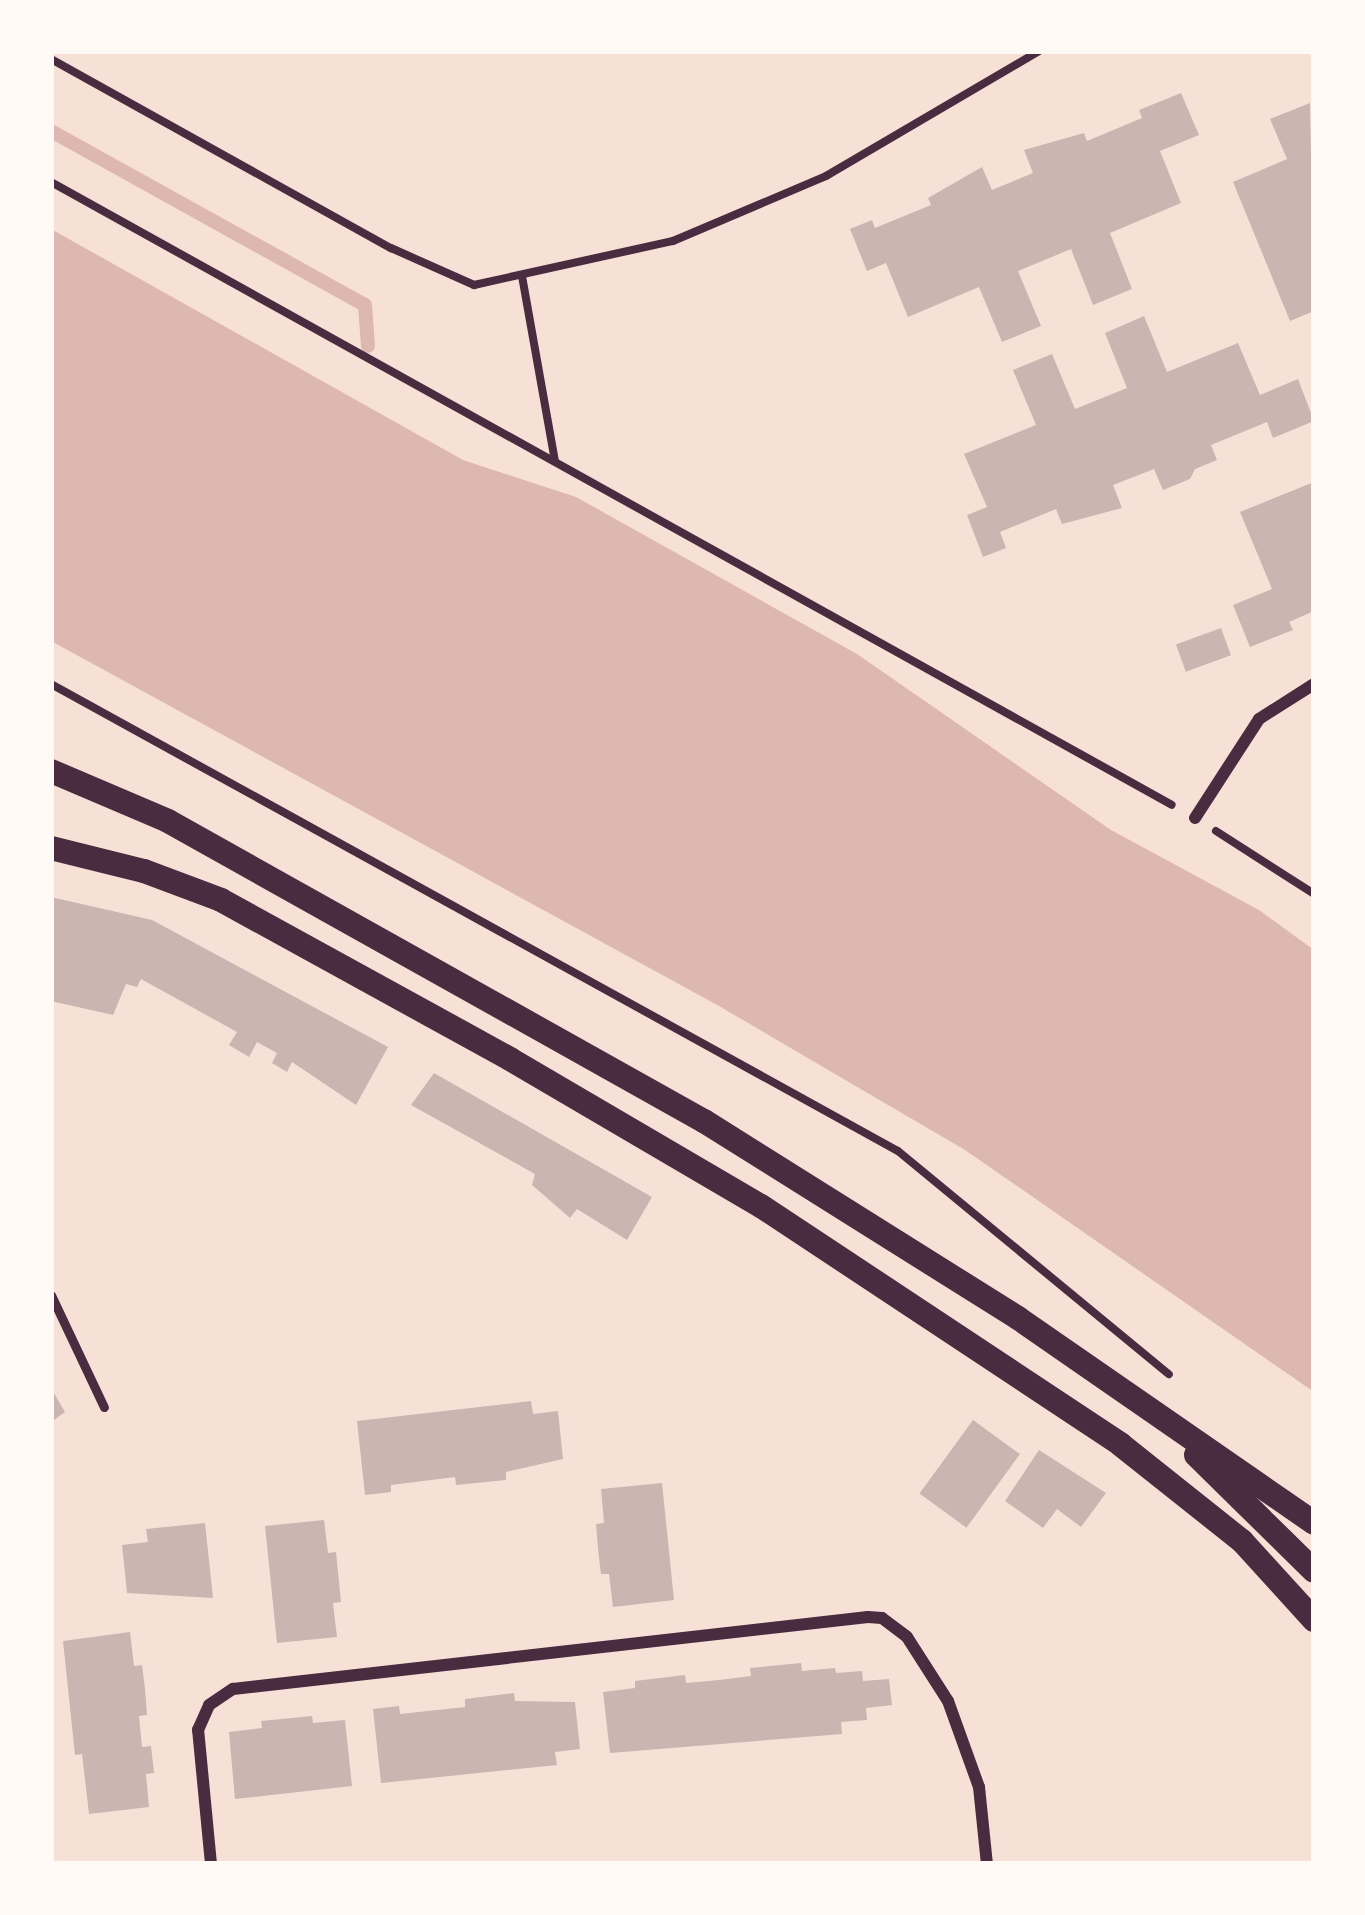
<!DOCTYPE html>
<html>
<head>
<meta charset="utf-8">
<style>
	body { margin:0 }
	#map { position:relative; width:1365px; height:1915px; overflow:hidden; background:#f7e1d7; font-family:Poppins,sans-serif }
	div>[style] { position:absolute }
	.water>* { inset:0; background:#dcb8b0 }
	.stream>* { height:14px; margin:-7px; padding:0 7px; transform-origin:7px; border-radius:7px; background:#dcb8b0 }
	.building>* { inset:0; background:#ccb4b1; transform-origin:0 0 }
	.path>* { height:8px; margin:-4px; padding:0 4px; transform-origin:4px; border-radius:4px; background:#4a2c40 }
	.service>* { height:9px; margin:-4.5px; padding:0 4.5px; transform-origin:4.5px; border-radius:4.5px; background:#4a2c40 }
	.minor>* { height:12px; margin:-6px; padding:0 6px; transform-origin:6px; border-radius:6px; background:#4a2c40 }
	.secondary>* { height:24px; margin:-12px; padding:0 12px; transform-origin:12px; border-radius:12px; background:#4a2c40 }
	span { translate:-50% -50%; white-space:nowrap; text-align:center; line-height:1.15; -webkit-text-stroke:9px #fffaf5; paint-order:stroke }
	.frame { position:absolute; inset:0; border:54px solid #fffaf5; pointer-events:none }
</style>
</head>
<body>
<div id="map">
	<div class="water">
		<i style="clip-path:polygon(51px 229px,463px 460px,576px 497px,857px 654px,1111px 830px,1259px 910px,1314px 950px,1314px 1392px,965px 1150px,719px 1006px,51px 641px)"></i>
	</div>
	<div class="stream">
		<i style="left:51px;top:131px;width:359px;rotate:29deg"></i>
		<i style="left:365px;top:305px;width:41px;rotate:85.8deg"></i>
	</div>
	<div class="building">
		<i style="clip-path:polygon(1181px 93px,1199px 135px,1160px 151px,1181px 203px,1110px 233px,1132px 289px,1093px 305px,1071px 249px,1018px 271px,1041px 326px,1002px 342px,979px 287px,908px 317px,886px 263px,867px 271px,850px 229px,872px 220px,875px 228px,931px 205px,928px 198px,982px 167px,992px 190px,1033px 173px,1024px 150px,1084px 133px,1087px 141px,1142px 118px,1139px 110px)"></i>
		<i style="clip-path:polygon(1310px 103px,1314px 311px,1290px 321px,1233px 182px,1287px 159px,1270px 119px)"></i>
		<i style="clip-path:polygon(1144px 316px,1167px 372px,1238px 343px,1260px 395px,1298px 379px,1314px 421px,1273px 438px,1267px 422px,1211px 445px,1217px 460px,1195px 469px,1190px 479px,1163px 490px,1154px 469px,1113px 485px,1122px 508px,1062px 524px,1056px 509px,1000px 532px,1006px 548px,983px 557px,967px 515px,987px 507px,964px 454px,1036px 425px,1013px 370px,1052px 354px,1075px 409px,1127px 388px,1105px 333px)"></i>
		<i style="clip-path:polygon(1314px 482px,1314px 611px,1289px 622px,1293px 630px,1250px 647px,1233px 605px,1272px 589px,1240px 512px)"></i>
		<i style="left:1221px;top:628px;width:29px;height:48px;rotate:70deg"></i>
		<i style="clip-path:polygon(51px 897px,152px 920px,388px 1047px,356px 1105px,292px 1062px,287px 1072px,272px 1063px,277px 1053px,257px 1042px,249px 1057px,229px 1045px,237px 1032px,141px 979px,137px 987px,126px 984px,113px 1015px,51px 1001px)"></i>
		<i style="clip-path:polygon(434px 1073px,652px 1197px,627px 1240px,577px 1209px,570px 1218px,532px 1185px,535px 1174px,411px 1105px)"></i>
		<i style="clip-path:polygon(51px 1388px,65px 1412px,51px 1422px)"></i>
		<i style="clip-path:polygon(531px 1401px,533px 1414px,558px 1411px,563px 1459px,506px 1472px,506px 1480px,456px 1485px,455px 1477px,391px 1485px,391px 1492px,365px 1495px,357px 1421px)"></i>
		<i style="left:973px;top:1420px;width:58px;height:91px;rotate:36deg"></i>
		<i style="clip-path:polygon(1039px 1450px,1106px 1493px,1081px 1527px,1057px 1509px,1043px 1528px,1005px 1501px)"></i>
		<i style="clip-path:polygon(662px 1483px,674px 1600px,613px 1607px,609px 1574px,601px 1574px,598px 1549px,596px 1524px,604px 1523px,601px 1489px)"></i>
		<i style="clip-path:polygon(324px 1520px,328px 1553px,336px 1552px,341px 1602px,333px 1603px,337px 1637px,277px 1643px,265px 1526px)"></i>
		<i style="clip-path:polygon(205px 1523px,213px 1598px,127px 1593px,122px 1545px,148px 1542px,146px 1529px)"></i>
		<i style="clip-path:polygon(130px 1632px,134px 1666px,142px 1665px,145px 1689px,147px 1715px,139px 1716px,142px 1747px,151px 1746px,154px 1773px,146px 1774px,149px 1807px,89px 1814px,82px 1754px,75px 1755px,63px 1641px)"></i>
		<i style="clip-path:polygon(801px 1663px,802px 1671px,835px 1668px,836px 1673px,862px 1671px,863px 1681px,889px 1679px,892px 1705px,866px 1708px,867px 1720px,841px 1722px,842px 1734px,610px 1753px,603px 1692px,635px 1688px,635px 1681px,685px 1675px,686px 1683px,719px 1680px,751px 1676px,750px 1668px)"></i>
		<i style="clip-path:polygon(514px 1693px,515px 1701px,575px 1702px,580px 1749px,555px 1752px,557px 1765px,381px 1783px,373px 1709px,399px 1706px,400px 1714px,465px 1707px,465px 1699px)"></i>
		<i style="clip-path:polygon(312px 1716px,313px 1723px,345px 1720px,352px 1786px,235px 1799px,229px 1732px,262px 1728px,261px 1721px)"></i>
	</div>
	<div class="path">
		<i style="left:51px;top:59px;width:389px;rotate:29.1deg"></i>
		<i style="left:391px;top:248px;width:91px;rotate:24deg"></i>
		<i style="left:474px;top:285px;width:204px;rotate:-12.5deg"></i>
		<i style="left:673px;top:241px;width:166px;rotate:-23deg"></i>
		<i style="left:826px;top:176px;width:247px;rotate:-30.4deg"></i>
		<i style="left:51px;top:182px;width:1282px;rotate:29.06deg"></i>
		<i style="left:522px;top:276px;width:188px;rotate:79.9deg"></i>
		<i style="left:51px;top:684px;width:967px;rotate:28.87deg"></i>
		<i style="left:898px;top:1151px;width:351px;rotate:39.5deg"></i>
		<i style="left:1216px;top:831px;width:117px;rotate:32.7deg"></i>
	</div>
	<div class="service">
		<i style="left:51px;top:1295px;width:124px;rotate:64.7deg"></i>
	</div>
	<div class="minor">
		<i style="left:1195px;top:818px;width:118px;rotate:-57.1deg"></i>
		<i style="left:1259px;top:719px;width:65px;rotate:-32.5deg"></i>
		<i style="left:211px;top:1864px;width:135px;rotate:-95.5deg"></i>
		<i style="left:198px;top:1730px;width:27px;rotate:-66deg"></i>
		<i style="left:209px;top:1705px;width:29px;rotate:-34deg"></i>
		<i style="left:233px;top:1689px;width:639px;rotate:-6.47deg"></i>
		<i style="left:868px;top:1617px;width:14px;rotate:4deg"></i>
		<i style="left:882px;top:1618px;width:31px;rotate:37deg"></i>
		<i style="left:907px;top:1637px;width:76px;rotate:57.4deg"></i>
		<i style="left:948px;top:1701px;width:91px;rotate:70.2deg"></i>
		<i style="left:979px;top:1787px;width:77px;rotate:84.1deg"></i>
	</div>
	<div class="secondary">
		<i style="left:51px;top:771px;width:127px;rotate:23.1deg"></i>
		<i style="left:168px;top:821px;width:614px;rotate:29.24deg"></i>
		<i style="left:704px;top:1121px;width:371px;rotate:32.1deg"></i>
		<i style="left:1018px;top:1318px;width:360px;rotate:34.7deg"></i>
		<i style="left:51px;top:848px;width:96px;rotate:13.9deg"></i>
		<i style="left:144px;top:871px;width:82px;rotate:20.6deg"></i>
		<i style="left:221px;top:900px;width:330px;rotate:28.8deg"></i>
		<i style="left:510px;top:1059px;width:291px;rotate:30.4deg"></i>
		<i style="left:761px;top:1206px;width:431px;rotate:33.5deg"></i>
		<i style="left:1120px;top:1444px;width:156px;rotate:38.5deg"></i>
		<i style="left:1242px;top:1541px;width:107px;rotate:47.7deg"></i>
		<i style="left:1196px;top:1455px;width:165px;rotate:44.5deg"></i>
	</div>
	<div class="frame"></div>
</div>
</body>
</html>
